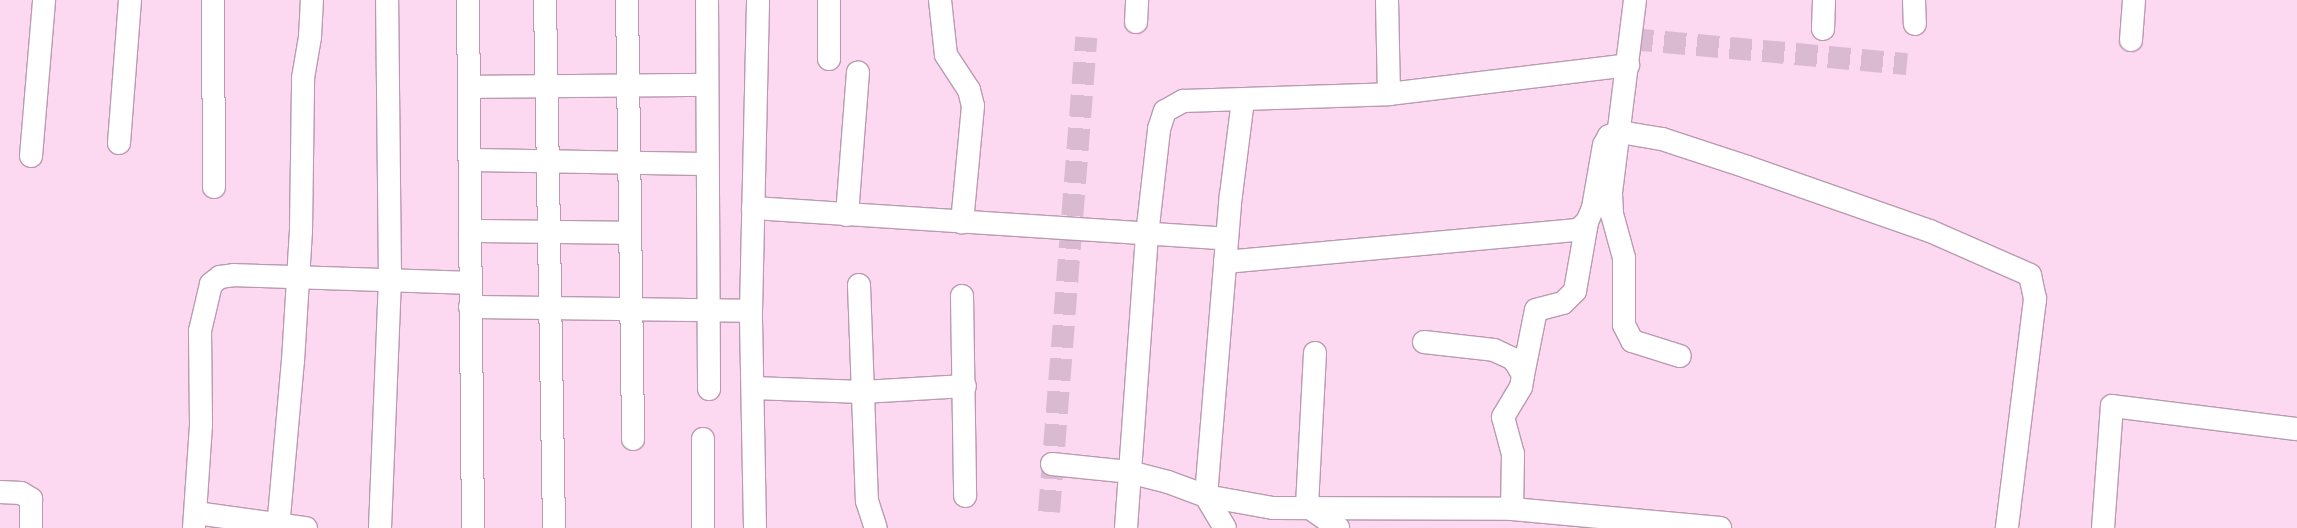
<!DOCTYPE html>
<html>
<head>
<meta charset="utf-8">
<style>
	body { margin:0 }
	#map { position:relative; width:2297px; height:528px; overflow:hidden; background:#fcd9f1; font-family:Rubik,sans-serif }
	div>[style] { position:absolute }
	.minor-tunnel>* { height:22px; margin-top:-11px; transform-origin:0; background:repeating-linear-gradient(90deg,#d9bad0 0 22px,transparent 0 33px) }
	.roads { filter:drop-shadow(1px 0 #bb9ab1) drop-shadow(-1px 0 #bb9ab1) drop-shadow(0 1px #bb9ab1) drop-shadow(0 -1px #bb9ab1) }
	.minor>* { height:22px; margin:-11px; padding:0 11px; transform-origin:11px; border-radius:11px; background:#fff }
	span { translate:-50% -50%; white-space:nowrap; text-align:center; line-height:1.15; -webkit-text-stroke:5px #fceef7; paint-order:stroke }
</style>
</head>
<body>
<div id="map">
	<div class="minor-tunnel">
		<i style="left:1631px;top:39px;width:277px;rotate:5.2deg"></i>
		<i style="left:1049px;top:512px;width:476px;rotate:-85.5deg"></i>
	</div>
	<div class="roads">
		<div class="minor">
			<i style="left:213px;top:0;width:187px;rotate:89.7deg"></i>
			<i style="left:468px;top:0;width:528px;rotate:89.46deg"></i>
			<i style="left:545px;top:0;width:528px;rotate:89.02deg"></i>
			<i style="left:627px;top:0;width:439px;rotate:89.2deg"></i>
			<i style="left:707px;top:0;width:389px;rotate:89.7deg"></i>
			<i style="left:829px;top:0;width:59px;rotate:90deg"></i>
			<i style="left:940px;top:0;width:55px;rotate:83.8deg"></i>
			<i style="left:946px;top:55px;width:42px;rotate:56.7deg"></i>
			<i style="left:969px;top:90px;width:16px;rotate:76deg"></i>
			<i style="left:973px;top:106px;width:117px;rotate:95.4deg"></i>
			<i style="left:1387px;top:0;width:94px;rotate:88.8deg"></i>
			<i style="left:1635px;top:0;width:195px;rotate:97.1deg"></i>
			<i style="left:1611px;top:194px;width:20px;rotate:87deg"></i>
			<i style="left:1612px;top:214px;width:46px;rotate:74.7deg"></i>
			<i style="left:1624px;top:258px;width:67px;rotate:90deg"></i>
			<i style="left:1624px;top:325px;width:18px;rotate:63deg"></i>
			<i style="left:1632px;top:341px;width:50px;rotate:17.4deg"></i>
			<i style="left:1914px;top:0;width:24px;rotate:88deg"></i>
			<i style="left:1136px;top:22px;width:22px;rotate:-87deg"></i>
			<i style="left:1823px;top:29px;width:29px;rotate:-88deg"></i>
			<i style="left:2131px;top:40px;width:40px;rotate:-85.7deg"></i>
			<i style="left:469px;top:87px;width:237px;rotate:-0.5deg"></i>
			<i style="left:119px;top:143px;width:143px;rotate:-85.6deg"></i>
			<i style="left:31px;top:156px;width:157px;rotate:-85.2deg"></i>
			<i style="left:470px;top:160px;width:236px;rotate:1deg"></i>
			<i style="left:753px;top:208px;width:475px;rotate:3.7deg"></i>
			<i style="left:847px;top:215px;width:143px;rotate:-85.6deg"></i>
			<i style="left:470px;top:231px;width:159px;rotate:0.7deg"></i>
			<i style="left:1225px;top:262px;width:354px;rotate:-5.2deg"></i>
			<i style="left:1578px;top:230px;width:12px;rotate:-42deg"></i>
			<i style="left:1587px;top:222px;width:15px;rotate:-67deg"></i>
			<i style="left:1593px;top:208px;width:64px;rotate:-80.1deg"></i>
			<i style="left:1604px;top:145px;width:10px;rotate:-61deg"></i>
			<i style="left:1609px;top:136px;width:12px;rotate:-20deg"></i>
			<i style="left:1620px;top:132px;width:43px;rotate:9.5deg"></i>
			<i style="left:1662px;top:139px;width:89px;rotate:18.2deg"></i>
			<i style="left:1747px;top:167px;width:194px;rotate:19.3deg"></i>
			<i style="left:1930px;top:231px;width:109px;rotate:23.7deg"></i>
			<i style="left:2030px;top:275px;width:25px;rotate:78deg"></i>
			<i style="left:2035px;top:299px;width:231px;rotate:97deg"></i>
			<i style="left:859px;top:285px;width:216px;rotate:87.9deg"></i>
			<i style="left:867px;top:501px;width:28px;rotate:72deg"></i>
			<i style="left:962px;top:296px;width:200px;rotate:89.1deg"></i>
			<i style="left:470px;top:307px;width:281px;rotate:0.8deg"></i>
			<i style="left:1424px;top:342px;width:70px;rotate:6.5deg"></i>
			<i style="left:1494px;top:350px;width:21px;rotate:25deg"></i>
			<i style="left:1513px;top:359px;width:9px;rotate:54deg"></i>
			<i style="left:1518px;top:366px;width:10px;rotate:61deg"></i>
			<i style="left:1523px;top:375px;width:12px;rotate:99deg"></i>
			<i style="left:1521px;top:387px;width:35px;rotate:121deg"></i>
			<i style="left:1503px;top:417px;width:38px;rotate:75deg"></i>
			<i style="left:1513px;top:454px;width:55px;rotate:91deg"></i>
			<i style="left:1315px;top:353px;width:153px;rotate:93deg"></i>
			<i style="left:1307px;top:506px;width:38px;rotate:35deg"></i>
			<i style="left:1523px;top:375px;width:66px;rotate:-78.7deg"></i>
			<i style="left:1536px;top:310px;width:28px;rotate:-15deg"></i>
			<i style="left:1563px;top:303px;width:17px;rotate:-45deg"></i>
			<i style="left:1575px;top:291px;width:70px;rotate:-80.1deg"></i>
			<i style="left:753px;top:388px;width:110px;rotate:2.1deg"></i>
			<i style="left:863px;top:392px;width:102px;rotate:-3.4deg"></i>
			<i style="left:703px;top:439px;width:89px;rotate:90deg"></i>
			<i style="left:1052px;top:464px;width:77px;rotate:5.9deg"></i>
			<i style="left:1129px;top:472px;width:40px;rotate:14.4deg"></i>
			<i style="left:1168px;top:482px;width:40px;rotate:20.2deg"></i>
			<i style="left:1206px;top:496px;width:68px;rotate:10.2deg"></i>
			<i style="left:1273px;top:508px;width:239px;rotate:0.2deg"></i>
			<i style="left:1512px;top:509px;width:209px;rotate:5.2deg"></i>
			<i style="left:0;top:492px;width:21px;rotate:3deg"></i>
			<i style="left:21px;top:493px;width:12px;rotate:31deg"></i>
			<i style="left:31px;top:499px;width:29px;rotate:90deg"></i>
			<i style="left:196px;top:513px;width:111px;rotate:7.8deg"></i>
			<i style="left:194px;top:528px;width:103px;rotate:-86.1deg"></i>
			<i style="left:201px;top:425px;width:94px;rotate:-90.6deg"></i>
			<i style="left:200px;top:331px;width:48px;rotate:-76.8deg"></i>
			<i style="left:211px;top:284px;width:11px;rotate:-38deg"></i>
			<i style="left:220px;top:277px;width:14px;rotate:-8deg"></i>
			<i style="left:234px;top:275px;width:236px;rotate:1.9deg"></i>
			<i style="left:278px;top:528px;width:168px;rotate:-84.9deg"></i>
			<i style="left:293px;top:361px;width:131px;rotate:-86.5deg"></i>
			<i style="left:301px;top:230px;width:152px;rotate:-89.2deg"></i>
			<i style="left:303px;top:78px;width:42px;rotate:-80.3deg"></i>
			<i style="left:310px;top:37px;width:37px;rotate:-87deg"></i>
			<i style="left:380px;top:528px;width:250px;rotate:-87.7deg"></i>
			<i style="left:390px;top:278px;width:278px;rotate:-90.6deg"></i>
			<i style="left:755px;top:528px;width:217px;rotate:-91.1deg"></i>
			<i style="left:751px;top:311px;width:311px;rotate:-88.7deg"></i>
			<i style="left:1126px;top:528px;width:294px;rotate:-85.9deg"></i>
			<i style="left:1147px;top:235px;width:107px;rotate:-83.5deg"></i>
			<i style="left:1159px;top:129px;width:19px;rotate:-72deg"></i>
			<i style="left:1165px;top:111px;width:21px;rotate:-29deg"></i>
			<i style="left:1183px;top:101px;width:206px;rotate:-1.9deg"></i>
			<i style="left:1389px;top:94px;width:241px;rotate:-6.9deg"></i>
			<i style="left:1225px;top:528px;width:37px;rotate:-121deg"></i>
			<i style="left:1206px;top:496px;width:302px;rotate:-85.3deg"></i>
			<i style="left:1231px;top:195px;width:96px;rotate:-82.8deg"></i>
			<i style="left:2103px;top:528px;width:122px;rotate:-85.8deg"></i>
			<i style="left:2112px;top:406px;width:186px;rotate:7.1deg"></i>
		</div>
	</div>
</div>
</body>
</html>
